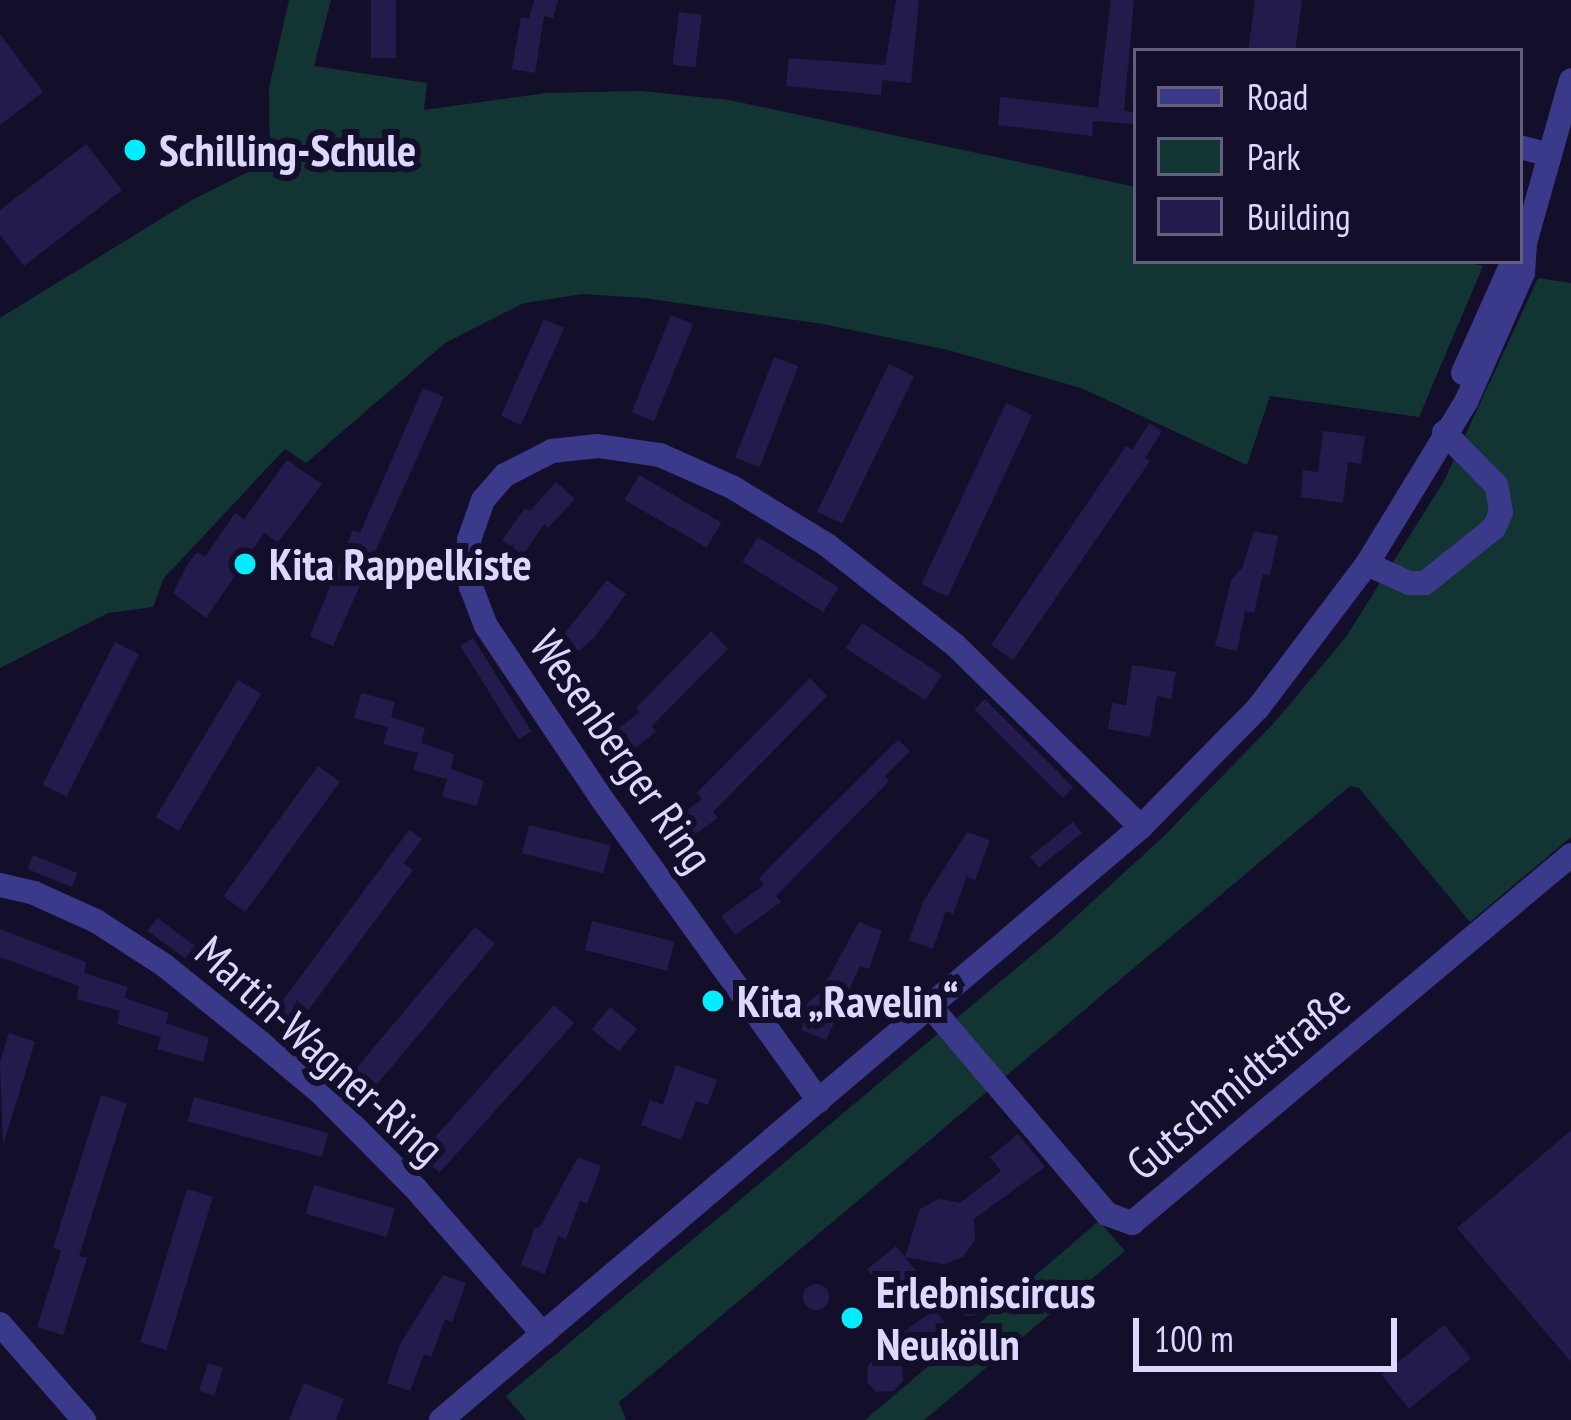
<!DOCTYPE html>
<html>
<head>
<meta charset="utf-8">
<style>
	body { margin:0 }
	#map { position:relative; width:1571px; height:1420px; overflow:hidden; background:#130f2a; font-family:"PT Sans Narrow",sans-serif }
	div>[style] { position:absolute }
	.green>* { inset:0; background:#123432 }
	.building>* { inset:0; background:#231b4b; transform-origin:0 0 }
	.round { border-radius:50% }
	.minor>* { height:24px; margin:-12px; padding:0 12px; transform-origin:12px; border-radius:12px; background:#3a398a }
	.dots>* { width:33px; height:33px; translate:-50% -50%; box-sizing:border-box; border:6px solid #130f2a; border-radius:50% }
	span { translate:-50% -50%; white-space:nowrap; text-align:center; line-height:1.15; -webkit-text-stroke:12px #130f2a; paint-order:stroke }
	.poi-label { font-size:45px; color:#dcd8ff; font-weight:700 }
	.left { translate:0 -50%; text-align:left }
	.street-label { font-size:45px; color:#dcd8ff }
	.legend { position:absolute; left:1133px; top:48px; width:390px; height:216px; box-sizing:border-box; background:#130f2a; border:3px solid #635f7f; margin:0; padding:15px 21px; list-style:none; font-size:36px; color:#dcd8ff }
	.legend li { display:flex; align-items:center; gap:24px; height:60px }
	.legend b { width:60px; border:3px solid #635f7f }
	.scale { position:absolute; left:1133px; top:1318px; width:264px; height:54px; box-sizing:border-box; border:6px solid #dcd8ff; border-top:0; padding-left:15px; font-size:36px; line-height:42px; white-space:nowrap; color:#dcd8ff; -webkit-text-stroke:9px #130f2a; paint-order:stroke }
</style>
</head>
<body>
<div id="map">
	<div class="green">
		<i style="clip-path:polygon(289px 0,331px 0,314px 66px,427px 83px,424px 110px,546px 93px,641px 91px,729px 100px,1136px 187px,1136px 261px,1460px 261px,1483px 266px,1419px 417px,1270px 396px,1247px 465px,1081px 388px,948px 350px,823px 324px,644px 298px,583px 294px,524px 303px,445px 343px,306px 463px,285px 449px,164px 578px,153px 607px,108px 613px,0 668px,0 318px,190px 201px,270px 161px,269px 88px)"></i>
		<i style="clip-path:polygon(1538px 278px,1571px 283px,1571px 837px,1470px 922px,1359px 788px,1350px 786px,619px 1402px,626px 1420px,526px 1420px,506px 1396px,1057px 934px,1163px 837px,1274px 723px,1346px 637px,1444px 481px)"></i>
		<i style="clip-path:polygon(1099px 1221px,1125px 1251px,924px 1420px,865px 1420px)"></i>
	</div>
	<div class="building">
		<i style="left:371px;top:0;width:25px;height:58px"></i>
		<i style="clip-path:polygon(534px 0,558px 0,553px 18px,544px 16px,535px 73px,512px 69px,521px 17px,529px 19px)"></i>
		<i style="clip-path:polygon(896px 0,919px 0,911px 83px,882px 80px,881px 95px,786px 86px,789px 58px,885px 65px)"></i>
		<i style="clip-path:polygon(1111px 0,1134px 0,1124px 111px,1136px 112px,1136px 124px,1093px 121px,1092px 136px,998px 125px,1000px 97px,1098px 108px)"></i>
		<i style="clip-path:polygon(1255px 0,1302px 0,1295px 51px,1248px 51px)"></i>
		<i style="left:679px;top:12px;width:23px;height:53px;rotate:7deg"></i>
		<i style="clip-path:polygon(0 34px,43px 92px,0 125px)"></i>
		<i style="clip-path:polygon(86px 144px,122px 190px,24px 266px,0 235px,0 210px)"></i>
		<i style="left:671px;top:315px;width:24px;height:105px;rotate:22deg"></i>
		<i style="left:544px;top:319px;width:22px;height:106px;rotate:24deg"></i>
		<i style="left:774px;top:357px;width:26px;height:108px;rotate:21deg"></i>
		<i style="left:889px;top:364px;width:28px;height:164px;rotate:26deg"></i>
		<i style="clip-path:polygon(423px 388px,444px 397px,333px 646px,310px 636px,353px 530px,360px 533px)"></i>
		<i style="left:1006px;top:403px;width:29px;height:200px;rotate:25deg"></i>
		<i style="clip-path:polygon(1149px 423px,1162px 431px,1145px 458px,1150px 461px,1013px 660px,991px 645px,1126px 446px,1132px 450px)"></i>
		<i style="clip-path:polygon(1323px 431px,1365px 436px,1361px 464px,1348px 462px,1343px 503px,1301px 497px,1303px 470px,1318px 472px)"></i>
		<i style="clip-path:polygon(287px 460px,322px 484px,278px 542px,264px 533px,206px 618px,173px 593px,187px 565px,197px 552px,205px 557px,235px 513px,244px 519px)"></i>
		<i style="left:639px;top:475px;width:95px;height:29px;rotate:30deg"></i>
		<i style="clip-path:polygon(556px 482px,575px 499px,548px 528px,544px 524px,523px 555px,502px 540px,525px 508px,530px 511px)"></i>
		<i style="clip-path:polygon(1254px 531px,1278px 536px,1270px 575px,1263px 574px,1254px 613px,1245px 611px,1237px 651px,1215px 646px,1231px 580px,1242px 568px)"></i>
		<i style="left:758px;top:537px;width:95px;height:29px;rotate:32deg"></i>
		<i style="clip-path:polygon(607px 580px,626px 594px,594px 638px,552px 673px,537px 656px,561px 638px)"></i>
		<i style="left:862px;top:623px;width:95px;height:30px;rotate:33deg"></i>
		<i style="clip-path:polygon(711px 631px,728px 649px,652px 726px,656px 732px,612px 765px,597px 745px,640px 712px,636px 708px)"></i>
		<i style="left:473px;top:638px;width:110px;height:15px;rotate:58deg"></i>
		<i style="left:115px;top:642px;width:27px;height:160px;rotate:27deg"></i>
		<i style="clip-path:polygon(1132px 665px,1176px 672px,1171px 699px,1157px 696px,1150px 737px,1108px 729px,1112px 703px,1126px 705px)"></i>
		<i style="clip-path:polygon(810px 678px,827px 696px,713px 812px,718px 818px,673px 850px,659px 831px,702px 799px,697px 793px)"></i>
		<i style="left:238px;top:680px;width:27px;height:160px;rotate:31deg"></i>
		<i style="clip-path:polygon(361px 693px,395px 702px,391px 717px,425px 728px,421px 743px,454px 754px,451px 769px,484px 781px,477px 806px,442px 797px,447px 779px,413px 770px,418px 753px,383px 744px,388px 727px,354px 718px)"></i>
		<i style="left:985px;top:699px;width:125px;height:15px;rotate:45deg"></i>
		<i style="clip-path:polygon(898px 740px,910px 751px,885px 776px,889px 781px,776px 896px,781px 902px,735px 935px,721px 916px,764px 885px,759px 879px,775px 862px)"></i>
		<i style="left:318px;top:766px;width:27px;height:161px;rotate:36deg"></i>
		<i style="left:1073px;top:822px;width:14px;height:55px;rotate:51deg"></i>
		<i style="left:529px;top:825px;width:84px;height:29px;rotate:14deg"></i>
		<i style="clip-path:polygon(409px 830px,422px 839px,404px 863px,413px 870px,291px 1033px,272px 1015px)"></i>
		<i style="clip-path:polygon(967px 832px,990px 840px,975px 880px,967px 876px,953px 914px,946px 911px,933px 949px,909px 940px,923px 902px)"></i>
		<i style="left:33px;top:855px;width:48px;height:15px;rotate:22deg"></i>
		<i style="left:157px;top:918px;width:47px;height:16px;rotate:36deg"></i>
		<i style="left:592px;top:921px;width:85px;height:30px;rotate:14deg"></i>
		<i style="clip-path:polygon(859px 922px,882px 931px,869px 969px,860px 966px,826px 1040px,802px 1030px,807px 1003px,820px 993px)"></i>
		<i style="left:475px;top:927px;width:26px;height:202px;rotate:40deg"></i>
		<i style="clip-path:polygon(0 929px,86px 962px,84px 973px,127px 987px,125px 998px,169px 1013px,166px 1023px,209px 1038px,203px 1062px,157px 1049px,161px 1037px,117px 1024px,120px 1011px,76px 999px,79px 986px,0 957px)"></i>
		<i style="left:554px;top:1005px;width:27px;height:201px;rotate:42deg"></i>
		<i style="left:610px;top:1007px;width:35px;height:29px;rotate:39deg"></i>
		<i style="clip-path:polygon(9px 1033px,35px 1042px,3px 1145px,0 1062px)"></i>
		<i style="clip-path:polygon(676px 1065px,717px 1080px,708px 1105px,696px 1101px,681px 1140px,641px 1125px,650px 1100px,663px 1105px)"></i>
		<i style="clip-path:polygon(101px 1095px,127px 1103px,79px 1256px,87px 1258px,63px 1335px,37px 1327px,61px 1251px,53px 1248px)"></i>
		<i style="left:194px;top:1097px;width:139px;height:25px;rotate:15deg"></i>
		<i style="clip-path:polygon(1571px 1130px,1571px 1362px,1457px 1228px)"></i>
		<i style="clip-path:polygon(1018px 1134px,1045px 1167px,974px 1219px,975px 1240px,963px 1257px,944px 1264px,905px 1257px,920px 1209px,939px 1199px,960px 1203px,1001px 1171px,990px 1157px)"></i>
		<i style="clip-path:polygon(578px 1157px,601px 1166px,587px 1204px,580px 1201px,566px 1239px,558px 1236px,545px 1274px,521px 1265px,535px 1227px,539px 1228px)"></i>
		<i style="left:314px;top:1185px;width:84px;height:30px;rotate:16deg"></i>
		<i style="left:187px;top:1189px;width:27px;height:160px;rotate:17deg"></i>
		<i style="left:896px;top:1246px;width:43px;height:37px;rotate:51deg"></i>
		<i style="clip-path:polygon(443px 1275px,466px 1283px,452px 1322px,445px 1319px,431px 1357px,424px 1354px,410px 1391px,387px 1383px,400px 1344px)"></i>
		<i class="round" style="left:803px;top:1284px;width:26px;height:26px"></i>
		<i class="round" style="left:956px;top:1288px;width:28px;height:28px"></i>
		<i style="clip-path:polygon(935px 1309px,950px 1331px,902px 1366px,903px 1381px,894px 1391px,876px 1392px,867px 1382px,868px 1365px,882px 1355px,912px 1357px,897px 1337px)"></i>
		<i style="left:1444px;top:1325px;width:43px;height:80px;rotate:51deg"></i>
		<i style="left:208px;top:1363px;width:16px;height:29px;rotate:18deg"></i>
		<i style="clip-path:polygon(304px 1383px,344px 1399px,336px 1420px,289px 1420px)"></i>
	</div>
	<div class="minor">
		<i style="left:1520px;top:147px;width:31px;rotate:15deg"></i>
		<i style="left:1463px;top:373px;width:123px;rotate:-65.9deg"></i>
		<i style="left:1367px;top:564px;width:46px;rotate:24.3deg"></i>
		<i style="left:1409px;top:583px;width:16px"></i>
		<i style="left:1425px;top:583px;width:88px;rotate:-38.6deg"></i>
		<i style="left:1494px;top:528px;width:17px;rotate:-66deg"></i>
		<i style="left:1501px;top:512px;width:27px;rotate:-100deg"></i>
		<i style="left:1496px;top:485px;width:74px;rotate:-134.5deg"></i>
		<i style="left:0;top:885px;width:35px;rotate:13deg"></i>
		<i style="left:34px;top:893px;width:68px;rotate:24.3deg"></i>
		<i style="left:96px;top:921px;width:81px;rotate:32.9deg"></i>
		<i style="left:164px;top:965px;width:124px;rotate:38.8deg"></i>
		<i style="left:261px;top:1043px;width:78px;rotate:39.8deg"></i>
		<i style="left:321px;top:1093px;width:135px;rotate:45.3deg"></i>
		<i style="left:416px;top:1189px;width:193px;rotate:48.8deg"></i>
		<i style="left:930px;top:1006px;width:273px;rotate:49.6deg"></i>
		<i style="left:1107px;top:1214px;width:27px;rotate:20deg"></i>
		<i style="left:1132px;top:1223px;width:573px;rotate:-39.97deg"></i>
		<i style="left:819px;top:1101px;width:368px;rotate:-125.7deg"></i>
		<i style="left:604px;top:802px;width:212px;rotate:-123.8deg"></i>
		<i style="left:486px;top:626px;width:42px;rotate:-111deg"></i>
		<i style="left:471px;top:587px;width:47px;rotate:-92.4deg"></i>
		<i style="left:469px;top:540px;width:42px;rotate:-70.7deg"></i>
		<i style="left:483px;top:500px;width:33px;rotate:-49deg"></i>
		<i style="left:505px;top:475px;width:53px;rotate:-27.1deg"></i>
		<i style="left:552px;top:451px;width:46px;rotate:-6.2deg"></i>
		<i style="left:598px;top:446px;width:63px;rotate:8.3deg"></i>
		<i style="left:660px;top:455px;width:79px;rotate:24deg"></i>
		<i style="left:732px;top:487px;width:111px;rotate:31.4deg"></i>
		<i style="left:827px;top:545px;width:162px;rotate:38deg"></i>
		<i style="left:955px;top:645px;width:260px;rotate:44.4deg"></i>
		<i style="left:0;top:1324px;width:128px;rotate:48.8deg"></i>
		<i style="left:441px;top:1420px;width:917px;rotate:-40.27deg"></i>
		<i style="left:1141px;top:827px;width:167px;rotate:-45.5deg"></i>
		<i style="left:1258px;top:708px;width:181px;rotate:-52.9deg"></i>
		<i style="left:1367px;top:564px;width:190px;rotate:-58.6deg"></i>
		<i style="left:1466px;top:402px;width:141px;rotate:-66.2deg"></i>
		<i style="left:1523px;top:273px;width:30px;rotate:-86deg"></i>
		<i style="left:1525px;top:243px;width:169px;rotate:-74.2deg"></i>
	</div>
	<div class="dots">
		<i style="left:135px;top:150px;background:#04ecff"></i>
		<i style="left:245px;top:564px;background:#04ecff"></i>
		<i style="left:713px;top:1001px;background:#04ecff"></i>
		<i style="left:852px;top:1318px;background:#04ecff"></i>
	</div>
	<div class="poi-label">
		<span class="left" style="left:159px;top:150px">Schilling-Schule</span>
		<span class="left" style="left:269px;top:564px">Kita Rappelkiste</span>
		<span class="left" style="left:737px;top:1001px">Kita „Ravelin“</span>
		<span class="left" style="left:876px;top:1318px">Erlebniscircus<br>Neukölln</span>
	</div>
	<div class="street-label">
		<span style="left:622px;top:751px;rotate:55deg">Wesenberger Ring</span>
		<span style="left:320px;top:1050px;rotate:42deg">Martin-Wagner-Ring</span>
		<span style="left:1238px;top:1082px;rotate:-40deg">Gutschmidtstraße</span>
	</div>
	<ul class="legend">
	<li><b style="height:15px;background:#3a398a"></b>Road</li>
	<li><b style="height:33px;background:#123432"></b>Park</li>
	<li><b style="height:33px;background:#231b4b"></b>Building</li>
	</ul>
	<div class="scale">100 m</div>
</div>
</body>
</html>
